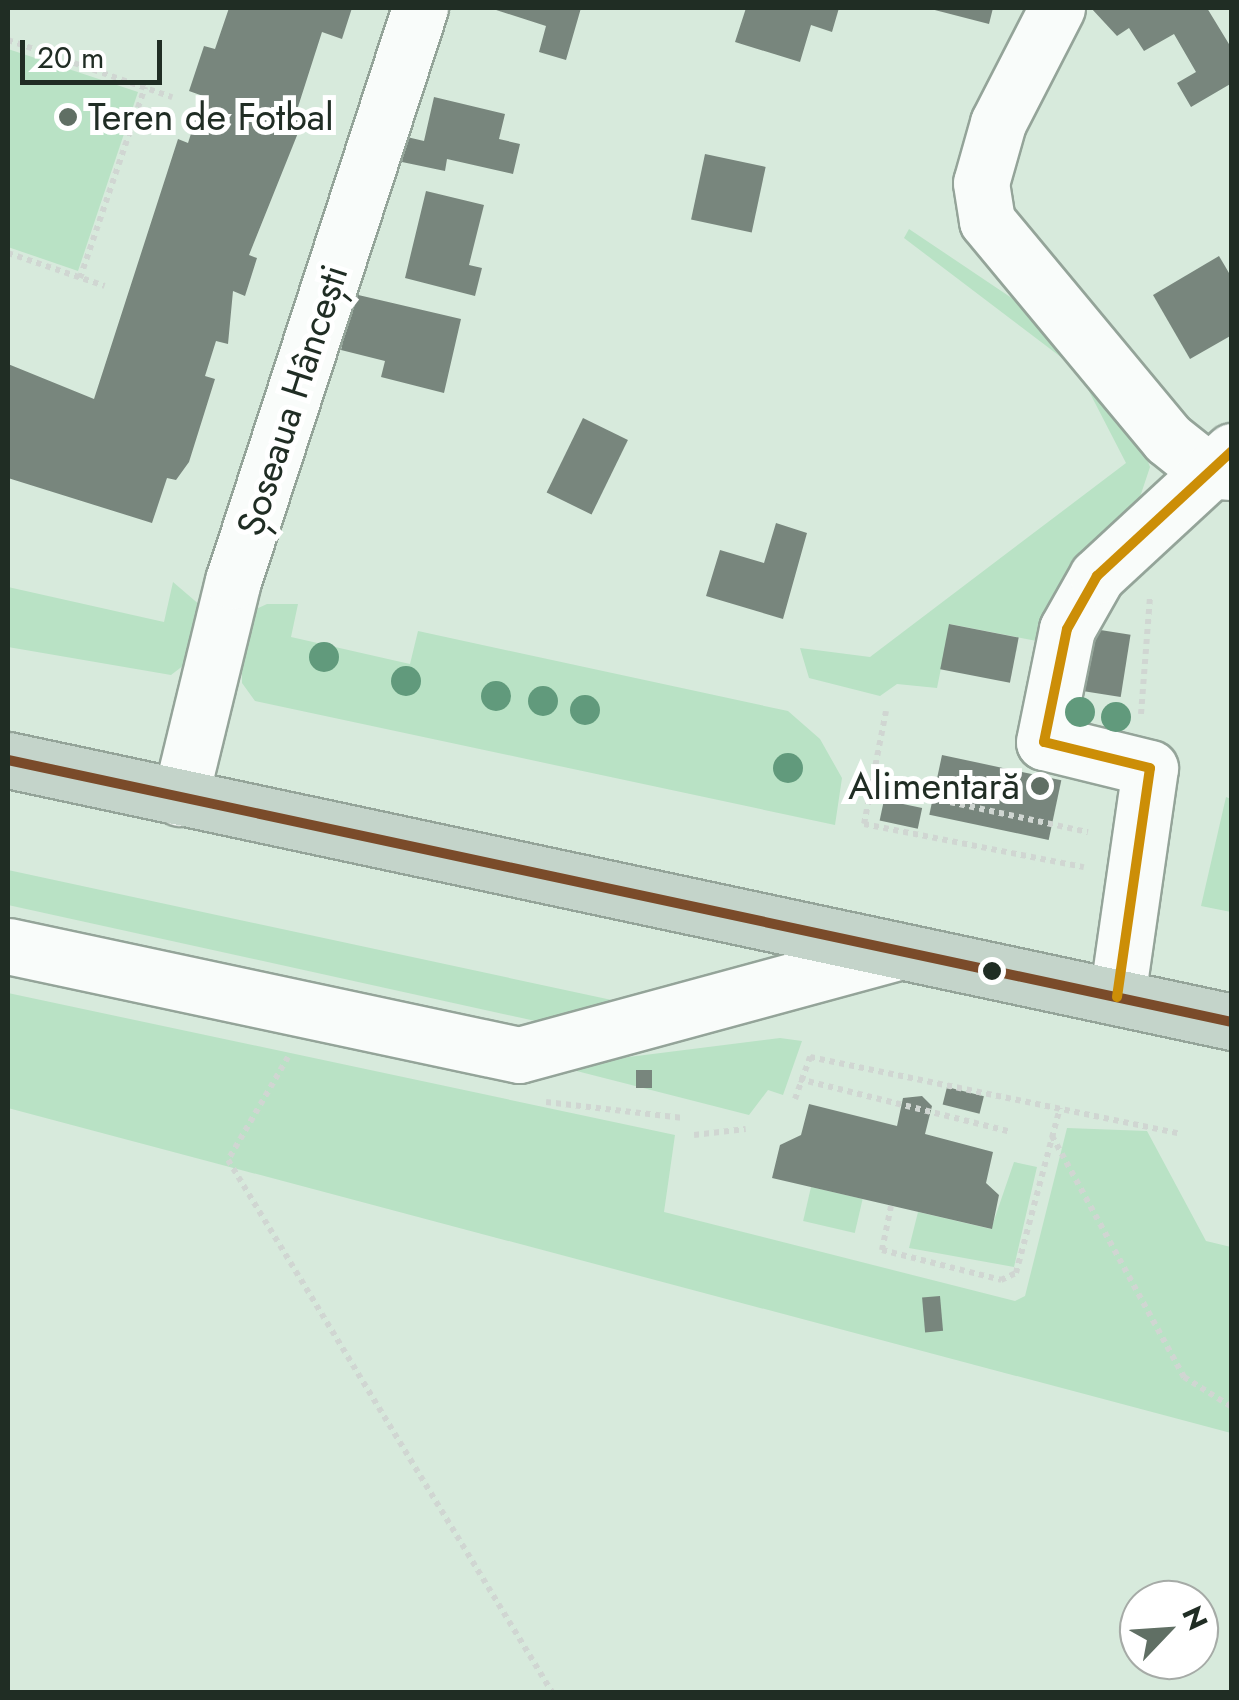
<!DOCTYPE html>
<html>
<head>
<meta charset="utf-8">
<style>
	body { margin:0 }
	#map { position:relative; width:1239px; height:1700px; overflow:hidden; background:#d7eadc; font-family:Jost,sans-serif }
	div>[style] { position:absolute }
	.green>* { inset:0; background:#b9e2c5; transform-origin:0 0 }
	.building>* { inset:0; background:#78867d; transform-origin:0 0 }
	.path>* { height:6px; margin-top:-3px; transform-origin:0; background:repeating-linear-gradient(90deg,#d0d6d2 0 5px,transparent 0 10px) }
	.roads { filter:drop-shadow(2px 0 #94a499) drop-shadow(-2px 0 #94a499) drop-shadow(0 2px #94a499) drop-shadow(0 -2px #94a499) }
	.minor>* { height:55px; margin:-27.5px; padding:0 27.5px; transform-origin:27.5px; border-radius:27.5px; background:#f9fcfa }
	.highway>* { height:55px; margin:-27.5px; padding:0 27.5px; transform-origin:27.5px; border-radius:27.5px; background:#c4d4ca }
	.bus-1>* { height:10px; margin:-5px; padding:0 5px; transform-origin:5px; border-radius:5px; background:#7a4b2a }
	.bus-2>* { height:10px; margin:-5px; padding:0 5px; transform-origin:5px; border-radius:5px; background:#cc8e07 }
	.trees>* { width:30px; height:30px; margin:-15px; border-radius:50%; background:#619a7c }
	.dots>* { width:28px; height:28px; translate:-50% -50%; box-sizing:border-box; border:5px solid #fff; border-radius:50% }
	span { translate:-50% -50%; white-space:nowrap; text-align:center; line-height:1.15; -webkit-text-stroke:10px #fff; paint-order:stroke }
	.poi-label { font-size:38px; color:#202d24 }
	.left { translate:0 -50%; text-align:left }
	.right { translate:-100% -50%; text-align:right }
	.street-label { font-size:38px; color:#202d24 }
	.frame { position:absolute; inset:0; border:10px solid #202d24; pointer-events:none }
	.north { position:absolute; left:1119px; top:1580px; width:100px; height:100px; box-sizing:border-box; background:#fff; border:2px solid #a6aba7; border-radius:50%; rotate:65deg; font-size:28px; font-weight:700; line-height:40px; text-align:center; color:#202d24 }
	.north::after { content:''; display:block; margin:auto; width:35px; height:45px; background:#606f64; clip-path:polygon(50% 0,100% 100%,50% 72%,0 100%) }
	.scale { position:absolute; left:20px; top:40px; width:142px; height:45px; box-sizing:border-box; border:5px solid #202d24; border-top:0; padding-left:12px; font-size:30px; line-height:35px; white-space:nowrap; color:#202d24; -webkit-text-stroke:8px #fff; paint-order:stroke }
</style>
</head>
<body>
<div id="map">
	<div class="green">
		<i style="clip-path:polygon(8px 49px,138px 92px,78px 271px,8px 247px)"></i>
		<i style="clip-path:polygon(909px 229px,1040px 317px,1139px 438px,1150px 467px,1140px 497px,1071px 576px,1042px 642px,950px 624px,937px 688px,897px 684px,880px 696px,809px 678px,800px 648px,870px 657px,1126px 463px,1078px 370px,904px 238px)"></i>
		<i style="clip-path:polygon(173px 582px,201px 606px,188px 662px,171px 675px,8px 647px,8px 587px,164px 622px)"></i>
		<i style="clip-path:polygon(267px 604px,298px 604px,291px 637px,410px 664px,418px 631px,788px 711px,820px 739px,842px 778px,835px 825px,255px 701px,242px 683px,242px 647px,252px 611px)"></i>
		<i style="clip-path:polygon(1226px 797px,1231px 799px,1231px 912px,1201px 906px)"></i>
		<i style="clip-path:polygon(8px 870px,621px 1002px,540px 1022px,8px 905px)"></i>
		<i style="clip-path:polygon(8px 993px,675px 1135px,664px 1212px,1015px 1301px,1025px 1296px,1067px 1128px,1147px 1131px,1206px 1241px,1231px 1247px,1231px 1433px,8px 1108px)"></i>
		<i style="clip-path:polygon(780px 1038px,802px 1041px,783px 1095px,768px 1090px,749px 1115px,557px 1066px)"></i>
		<i style="clip-path:polygon(1014px 1162px,1037px 1167px,1014px 1267px,909px 1248px,918px 1212px,991px 1229px)"></i>
		<i style="left:811px;top:1187px;width:53px;height:35px;rotate:13deg"></i>
	</div>
	<div class="building">
		<i style="clip-path:polygon(229px 8px,352px 8px,342px 39px,322px 32px,297px 110px,306px 113px,249px 255px,257px 258px,245px 296px,233px 291px,228px 344px,216px 341px,205px 376px,215px 379px,189px 462px,176px 480px,167px 478px,152px 523px,8px 478px,8px 364px,94px 399px,178px 139px,188px 143px,203px 96px,189px 91px,204px 46px,215px 49px)"></i>
		<i style="clip-path:polygon(490px 8px,581px 8px,566px 60px,539px 52px,546px 26px)"></i>
		<i style="clip-path:polygon(746px 8px,839px 8px,832px 32px,811px 25px,800px 62px,735px 42px)"></i>
		<i style="clip-path:polygon(927px 8px,993px 8px,989px 24px)"></i>
		<i style="clip-path:polygon(1091px 8px,1207px 8px,1232px 49px,1232px 83px,1191px 107px,1177px 83px,1196px 72px,1174px 34px,1144px 51px,1129px 28px,1117px 36px)"></i>
		<i style="clip-path:polygon(434px 97px,505px 114px,499px 139px,520px 144px,513px 174px,447px 159px,445px 171px,402px 162px,407px 137px,424px 141px)"></i>
		<i style="left:705px;top:154px;width:62px;height:67px;rotate:12deg"></i>
		<i style="clip-path:polygon(426px 191px,484px 205px,469px 265px,482px 268px,475px 296px,405px 278px)"></i>
		<i style="clip-path:polygon(1219px 256px,1232px 278px,1232px 335px,1190px 359px,1153px 295px)"></i>
		<i style="clip-path:polygon(354px 294px,461px 319px,444px 393px,381px 377px,385px 361px,341px 350px)"></i>
		<i style="left:583px;top:418px;width:50px;height:83px;rotate:26deg"></i>
		<i style="clip-path:polygon(776px 523px,807px 533px,783px 619px,706px 596px,720px 550px,764px 563px)"></i>
		<i style="left:949px;top:624px;width:71px;height:46px;rotate:11deg"></i>
		<i style="left:1094px;top:629px;width:37px;height:63px;rotate:9deg"></i>
		<i style="left:942px;top:755px;width:122px;height:61px;rotate:12deg"></i>
		<i style="left:884px;top:800px;width:39px;height:21px;rotate:12deg"></i>
		<i style="left:636px;top:1070px;width:16px;height:18px"></i>
		<i style="left:947px;top:1087px;width:38px;height:18px;rotate:14deg"></i>
		<i style="clip-path:polygon(922px 1096px,932px 1106px,925px 1134px,993px 1152px,986px 1183px,999px 1195px,992px 1229px,772px 1178px,780px 1145px,801px 1135px,809px 1104px,897px 1126px,903px 1098px)"></i>
		<i style="left:940px;top:1296px;width:35px;height:18px;rotate:85deg"></i>
	</div>
	<div class="path">
		<i style="left:8px;top:40px;width:174px;rotate:19.2deg"></i>
		<i style="left:8px;top:253px;width:102px;rotate:18.8deg"></i>
		<i style="left:80px;top:278px;width:202px;rotate:-71.2deg"></i>
		<i style="left:886px;top:711px;width:115px;rotate:101deg"></i>
		<i style="left:864px;top:824px;width:224px;rotate:11.1deg"></i>
		<i style="left:1141px;top:714px;width:117px;rotate:-85.6deg"></i>
		<i style="left:872px;top:785px;width:221px;rotate:12.3deg"></i>
		<i style="left:288px;top:1057px;width:119px;rotate:120.2deg"></i>
		<i style="left:228px;top:1160px;width:623px;rotate:58.66deg"></i>
		<i style="left:799px;top:1079px;width:219px;rotate:14deg"></i>
		<i style="left:795px;top:1099px;width:45px;rotate:-70.3deg"></i>
		<i style="left:810px;top:1057px;width:379px;rotate:11.7deg"></i>
		<i style="left:546px;top:1102px;width:138px;rotate:6.7deg"></i>
		<i style="left:694px;top:1135px;width:52px;rotate:-6.6deg"></i>
		<i style="left:1052px;top:1136px;width:275px;rotate:61.3deg"></i>
		<i style="left:1184px;top:1377px;width:57px;rotate:32deg"></i>
		<i style="left:891px;top:1206px;width:45px;rotate:101.6deg"></i>
		<i style="left:882px;top:1250px;width:123px;rotate:14.1deg"></i>
		<i style="left:1001px;top:1280px;width:17px;rotate:-25deg"></i>
		<i style="left:1016px;top:1273px;width:171px;rotate:-75.1deg"></i>
	</div>
	<div class="roads">
		<div class="minor">
			<i style="left:1057px;top:8px;width:129px;rotate:117.2deg"></i>
			<i style="left:998px;top:123px;width:62px;rotate:105.8deg"></i>
			<i style="left:981px;top:183px;width:38px;rotate:81deg"></i>
			<i style="left:987px;top:221px;width:283px;rotate:50.3deg"></i>
			<i style="left:1168px;top:439px;width:50px;rotate:38.5deg"></i>
			<i style="left:1207px;top:470px;width:25px;rotate:5deg"></i>
			<i style="left:180px;top:798px;width:223px;rotate:-76.3deg"></i>
			<i style="left:233px;top:581px;width:603px;rotate:-71.93deg"></i>
			<i style="left:8px;top:946px;width:522px;rotate:12.04deg"></i>
			<i style="left:519px;top:1055px;width:389px;rotate:-15.2deg"></i>
			<i style="left:1117px;top:997px;width:231px;rotate:-81.8deg"></i>
			<i style="left:1150px;top:768px;width:109px;rotate:-166.2deg"></i>
			<i style="left:1044px;top:742px;width:115px;rotate:-78.5deg"></i>
			<i style="left:1067px;top:629px;width:61px;rotate:-60.5deg"></i>
			<i style="left:1097px;top:576px;width:184px;rotate:-42.8deg"></i>
		</div>
		<div class="highway">
			<i style="left:8px;top:760px;width:1252px;rotate:12.08deg"></i>
		</div>
	</div>
	<div class="bus-1">
		<i style="left:8px;top:760px;width:1252px;rotate:12.08deg"></i>
	</div>
	<div class="bus-2">
		<i style="left:1117px;top:997px;width:231px;rotate:-81.8deg"></i>
		<i style="left:1150px;top:768px;width:109px;rotate:-166.2deg"></i>
		<i style="left:1044px;top:742px;width:115px;rotate:-78.5deg"></i>
		<i style="left:1067px;top:629px;width:61px;rotate:-60.5deg"></i>
		<i style="left:1097px;top:576px;width:184px;rotate:-42.8deg"></i>
	</div>
	<div class="trees">
		<i style="left:324px;top:657px"></i>
		<i style="left:406px;top:681px"></i>
		<i style="left:496px;top:696px"></i>
		<i style="left:543px;top:701px"></i>
		<i style="left:585px;top:710px"></i>
		<i style="left:1080px;top:712px"></i>
		<i style="left:1116px;top:717px"></i>
		<i style="left:788px;top:768px"></i>
	</div>
	<div class="dots">
		<i style="left:68px;top:117px;background:#606f64"></i>
		<i style="left:1040px;top:786px;background:#606f64"></i>
		<i style="left:992px;top:971px;background:#202d24"></i>
	</div>
	<div class="poi-label">
		<span class="left" style="left:88px;top:117px">Teren de Fotbal</span>
		<span class="right" style="left:1020px;top:786px">Alimentară</span>
	</div>
	<div class="street-label">
		<span style="left:292px;top:400px;rotate:-72deg">Șoseaua Hâncești</span>
	</div>
	<div class="frame"></div>
	<div class="north">N</div>
	<div class="scale">20 m</div>
</div>
</body>
</html>
